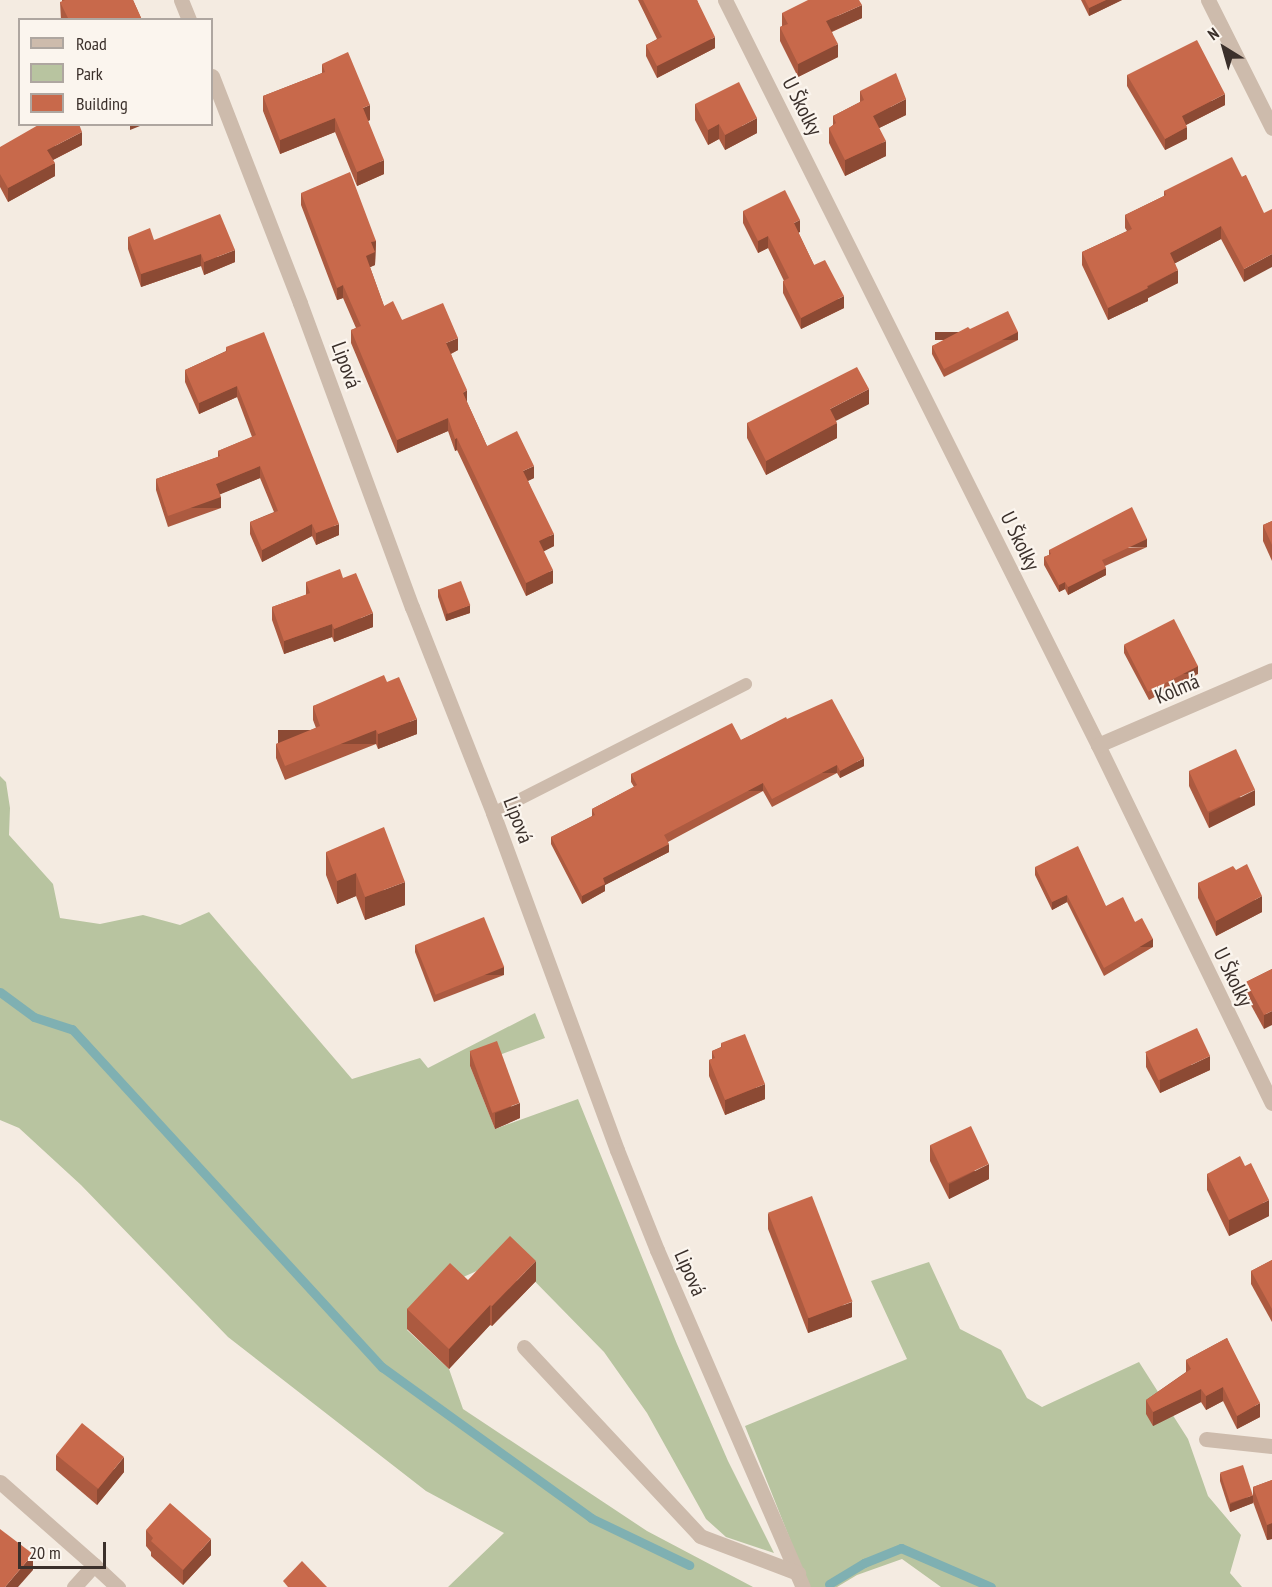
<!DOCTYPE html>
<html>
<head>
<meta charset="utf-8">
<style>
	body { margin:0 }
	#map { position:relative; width:1272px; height:1587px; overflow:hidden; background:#f4ebe1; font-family:"PT Sans Narrow",sans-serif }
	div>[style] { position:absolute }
	.green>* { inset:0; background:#b8c4a0 }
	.stream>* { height:9px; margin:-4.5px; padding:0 4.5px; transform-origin:4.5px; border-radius:4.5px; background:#7fb0b2 }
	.lane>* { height:12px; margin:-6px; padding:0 6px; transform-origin:6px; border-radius:6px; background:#cdbbac }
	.street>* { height:15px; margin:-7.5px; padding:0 7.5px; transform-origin:7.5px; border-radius:7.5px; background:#cdbbac }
	.wall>* { inset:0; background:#ac5a40 }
	.shaded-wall>* { inset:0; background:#8c4a34; transform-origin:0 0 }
	.building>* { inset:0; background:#c8694b; transform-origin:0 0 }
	span { translate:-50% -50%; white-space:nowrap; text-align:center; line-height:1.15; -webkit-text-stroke:4.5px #fbf5ee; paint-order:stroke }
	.street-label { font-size:21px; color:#3b302b }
	.legend { position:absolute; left:18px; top:18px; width:195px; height:108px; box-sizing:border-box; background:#fbf5ee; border:2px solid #aea6a0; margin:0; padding:8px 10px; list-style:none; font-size:18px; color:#3b302b }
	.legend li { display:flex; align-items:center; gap:12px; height:30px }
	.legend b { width:30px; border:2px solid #aea6a0 }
	.north { position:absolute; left:1194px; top:18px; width:60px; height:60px; -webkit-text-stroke:4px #fbf5ee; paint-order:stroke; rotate:323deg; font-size:16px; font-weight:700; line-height:24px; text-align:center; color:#3b302b }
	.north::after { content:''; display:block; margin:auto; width:21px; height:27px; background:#3b302b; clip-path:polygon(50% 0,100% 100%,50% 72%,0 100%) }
	.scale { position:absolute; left:18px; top:1542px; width:88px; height:27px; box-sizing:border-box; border:3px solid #3b302b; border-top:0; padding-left:8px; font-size:18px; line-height:21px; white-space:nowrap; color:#3b302b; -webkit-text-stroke:4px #fbf5ee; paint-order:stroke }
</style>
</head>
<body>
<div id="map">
	<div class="green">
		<i style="clip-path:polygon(0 776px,6px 782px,10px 808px,9px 835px,53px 884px,60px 918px,100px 924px,143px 915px,180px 925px,209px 912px,352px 1079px,420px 1058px,428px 1068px,535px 1013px,545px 1038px,470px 1066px,495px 1129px,578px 1099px,677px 1344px,728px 1461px,774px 1553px,726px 1537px,706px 1519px,647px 1413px,604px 1352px,510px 1256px,450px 1283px,407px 1330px,449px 1369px,463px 1409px,647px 1531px,753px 1587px,448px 1587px,504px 1533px,426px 1491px,228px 1337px,81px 1185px,19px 1128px,0 1120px)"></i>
		<i style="clip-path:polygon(929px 1262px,960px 1329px,1001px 1350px,1027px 1398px,1042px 1407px,1139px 1362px,1188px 1439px,1208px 1496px,1241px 1535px,1230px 1573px,1242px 1587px,941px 1587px,902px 1559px,857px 1575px,837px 1587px,809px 1587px,745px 1426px,907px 1359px,871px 1281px)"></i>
	</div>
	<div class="stream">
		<i style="left:0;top:992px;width:42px;rotate:36.3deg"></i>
		<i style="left:34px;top:1017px;width:40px;rotate:18deg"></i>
		<i style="left:72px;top:1029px;width:459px;rotate:47.5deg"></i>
		<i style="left:382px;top:1367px;width:258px;rotate:35.8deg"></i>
		<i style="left:591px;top:1518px;width:109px;rotate:25.6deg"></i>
		<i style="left:829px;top:1584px;width:41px;rotate:-31deg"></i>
		<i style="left:864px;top:1563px;width:40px;rotate:-22deg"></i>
		<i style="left:901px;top:1548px;width:98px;rotate:23.4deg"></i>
	</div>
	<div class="lane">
		<i style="left:493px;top:813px;width:284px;rotate:-27deg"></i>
	</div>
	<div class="street">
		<i style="left:181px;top:0;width:22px;rotate:68deg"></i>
		<i style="left:725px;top:0;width:833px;rotate:63.4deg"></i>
		<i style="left:1098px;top:745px;width:398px;rotate:64.1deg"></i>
		<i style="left:1208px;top:0;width:143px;rotate:63.4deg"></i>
		<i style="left:212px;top:76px;width:243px;rotate:68.8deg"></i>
		<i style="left:300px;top:303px;width:324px;rotate:69.8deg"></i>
		<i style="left:412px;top:607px;width:221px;rotate:68.5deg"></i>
		<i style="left:493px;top:813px;width:359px;rotate:69.8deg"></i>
		<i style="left:617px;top:1150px;width:108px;rotate:68.2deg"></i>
		<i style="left:657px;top:1250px;width:367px;rotate:66.6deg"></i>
		<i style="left:1098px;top:745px;width:189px;rotate:-23.3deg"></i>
		<i style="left:524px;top:1347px;width:258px;rotate:47deg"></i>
		<i style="left:700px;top:1536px;width:105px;rotate:20.7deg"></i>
		<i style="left:1206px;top:1439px;width:66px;rotate:6.1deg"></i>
		<i style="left:0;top:1482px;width:125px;rotate:41.4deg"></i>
		<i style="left:74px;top:1587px;width:30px;rotate:-48deg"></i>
		<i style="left:94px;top:1565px;width:33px;rotate:43deg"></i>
	</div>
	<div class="wall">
		<i style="clip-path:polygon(62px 0,133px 0,142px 20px,61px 20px,60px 2px,62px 2px)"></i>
		<i style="clip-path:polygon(638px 0,697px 0,715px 48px,657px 78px,646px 56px,646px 45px,657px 39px)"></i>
		<i style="clip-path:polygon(1081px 0,1122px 0,1089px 16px)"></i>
		<i style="clip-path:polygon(782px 13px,862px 18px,832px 32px,838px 57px,798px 77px,780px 41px,780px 27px,782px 26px)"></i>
		<i style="clip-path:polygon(322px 64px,370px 120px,368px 121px,384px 174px,357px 186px,335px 132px,280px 154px,263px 111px,263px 96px,322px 73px)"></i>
		<i style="clip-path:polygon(1127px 75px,1225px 105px,1186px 125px,1187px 139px,1165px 150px,1127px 86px)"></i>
		<i style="clip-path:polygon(860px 91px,906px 115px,879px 128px,886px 156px,845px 176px,829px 143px,829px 128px,833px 125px,833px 116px,860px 102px)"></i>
		<i style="clip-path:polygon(695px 104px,757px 133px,725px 150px,719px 139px,708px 145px,695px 120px)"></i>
		<i style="clip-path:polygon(82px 145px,53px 160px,55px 176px,8px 202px,0 187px,0 147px)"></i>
		<i style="clip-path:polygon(1246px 175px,1244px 282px,1221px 239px,1175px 263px,1178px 283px,1148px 298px,1148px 301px,1108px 320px,1082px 265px,1082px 252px,1127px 231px,1125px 228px,1125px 215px,1164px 196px,1164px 191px,1242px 177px)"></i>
		<i style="clip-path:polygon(301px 193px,376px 241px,375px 265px,370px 267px,384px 306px,402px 320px,458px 350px,451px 354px,467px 402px,487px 446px,534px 478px,528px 481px,554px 546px,543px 551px,553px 583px,526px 596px,457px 450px,455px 451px,448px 431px,397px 453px,351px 343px,351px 330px,356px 328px,343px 298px,337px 300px,301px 205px)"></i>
		<i style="clip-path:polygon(743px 211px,800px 232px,798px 232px,814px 265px,844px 308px,801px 329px,783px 293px,783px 281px,784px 281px,768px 248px,758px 253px,743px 223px)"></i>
		<i style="clip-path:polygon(128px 237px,154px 240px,235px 262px,204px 275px,201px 266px,141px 287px,128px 249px)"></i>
		<i style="clip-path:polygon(970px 329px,1018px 340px,944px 377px,932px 354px,932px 346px)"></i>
		<i style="clip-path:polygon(226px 347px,339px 535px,316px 545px,312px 536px,262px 562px,250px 534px,250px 522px,274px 512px,260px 478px,220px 494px,221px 508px,168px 527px,156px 490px,156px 479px,218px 457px,218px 451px,252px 437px,237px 397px,199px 414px,185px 382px,185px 370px,226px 351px)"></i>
		<i style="clip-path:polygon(869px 404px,836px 420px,837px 438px,766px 475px,747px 438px,747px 423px)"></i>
		<i style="clip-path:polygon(1272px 521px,1272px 561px,1263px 541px,1263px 525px)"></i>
		<i style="clip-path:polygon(1147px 547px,1105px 566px,1106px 575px,1068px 595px,1065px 589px,1059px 592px,1044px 565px,1044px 557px,1049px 555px,1049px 550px)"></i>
		<i style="clip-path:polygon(306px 582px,373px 627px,334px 642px,332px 637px,284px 654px,272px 620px,272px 607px,306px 595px)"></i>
		<i style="clip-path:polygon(438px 589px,470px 613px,446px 621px,438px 597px)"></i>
		<i style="clip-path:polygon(1124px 645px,1198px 674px,1149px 700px,1124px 653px)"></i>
		<i style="clip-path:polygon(387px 682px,417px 734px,378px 749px,376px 744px,285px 780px,276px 758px,276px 744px,316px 728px,313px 720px,313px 706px)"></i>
		<i style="clip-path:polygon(787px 719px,864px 766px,840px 778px,837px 773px,772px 807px,763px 791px,668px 842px,669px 852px,605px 885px,605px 891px,582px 904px,551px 844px,551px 837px,592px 816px,592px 809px,634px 787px,631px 782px,631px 774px,741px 740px)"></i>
		<i style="clip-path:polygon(1189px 771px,1255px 805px,1209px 828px,1189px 786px)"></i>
		<i style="clip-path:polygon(326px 852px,405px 905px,365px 920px,356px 896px,337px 904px,326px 875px)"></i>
		<i style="clip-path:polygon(1035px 867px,1135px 922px,1153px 947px,1104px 976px,1067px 902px,1052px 910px,1035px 875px)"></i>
		<i style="clip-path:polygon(1236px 870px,1262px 912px,1216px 936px,1198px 898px,1198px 883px)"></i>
		<i style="clip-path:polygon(415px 945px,504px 975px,434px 1002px,415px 952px)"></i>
		<i style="clip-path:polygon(1272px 969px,1264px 1029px,1246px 996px,1246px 982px)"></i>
		<i style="clip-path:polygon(721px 1043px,765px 1099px,725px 1115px,709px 1076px,709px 1060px,712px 1059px,712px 1051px,721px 1047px)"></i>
		<i style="clip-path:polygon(470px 1051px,520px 1118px,495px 1129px,470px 1066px)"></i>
		<i style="clip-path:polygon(1146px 1053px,1210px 1070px,1160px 1093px,1146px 1067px)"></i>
		<i style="clip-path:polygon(930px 1145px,989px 1179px,949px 1199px,930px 1161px)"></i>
		<i style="clip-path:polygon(1245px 1166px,1269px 1216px,1229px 1236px,1207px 1190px,1207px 1174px)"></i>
		<i style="clip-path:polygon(768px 1213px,852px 1317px,808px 1333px,768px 1229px)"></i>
		<i style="clip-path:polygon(1272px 1260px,1272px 1322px,1251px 1284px,1251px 1271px)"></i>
		<i style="clip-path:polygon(468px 1280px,536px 1281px,492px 1326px,490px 1325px,449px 1369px,407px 1329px,407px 1309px)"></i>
		<i style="clip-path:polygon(1227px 1338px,1260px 1417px,1237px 1429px,1223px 1401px,1206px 1410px,1201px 1402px,1153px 1426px,1146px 1414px,1146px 1400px,1186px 1372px,1186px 1360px)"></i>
		<i style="clip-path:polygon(56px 1455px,124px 1472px,97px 1505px,56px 1470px)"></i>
		<i style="clip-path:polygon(1220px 1473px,1253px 1503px,1230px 1512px,1220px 1481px)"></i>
		<i style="clip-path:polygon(1272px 1480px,1272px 1539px,1267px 1540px,1253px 1502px,1253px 1487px)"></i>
		<i style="clip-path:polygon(146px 1530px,211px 1555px,183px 1585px,151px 1556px,151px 1552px,146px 1546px)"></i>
	</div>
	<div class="shaded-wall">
		<i style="clip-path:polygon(1106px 0,1122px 0,1089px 16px,1089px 8px)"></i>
		<i style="clip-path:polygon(862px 5px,862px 18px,826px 34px,826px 21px)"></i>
		<i style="clip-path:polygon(715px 37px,715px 48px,657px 78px,657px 66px)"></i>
		<i style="clip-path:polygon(838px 44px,838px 57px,798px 77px,798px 64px)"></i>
		<i style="clip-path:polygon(1225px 94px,1225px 105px,1182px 127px,1182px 116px)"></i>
		<i style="clip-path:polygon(906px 99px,906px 115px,873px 131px,873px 116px)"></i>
		<i style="clip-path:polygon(370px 105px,370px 120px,363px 123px,363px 108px)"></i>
		<i style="clip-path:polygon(335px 118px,335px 132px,280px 154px,280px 140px)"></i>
		<i style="clip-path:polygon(757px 118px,757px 133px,725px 150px,725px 135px)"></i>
		<i style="clip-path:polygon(130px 124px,145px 124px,130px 130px)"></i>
		<i style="clip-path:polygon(719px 124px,719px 139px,708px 145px,708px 130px)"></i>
		<i style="clip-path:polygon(1187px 127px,1187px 139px,1165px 150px,1165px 139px)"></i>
		<i style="clip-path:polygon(82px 132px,82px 145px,47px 163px,47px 150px)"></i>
		<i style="clip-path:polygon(886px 141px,886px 156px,845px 176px,845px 160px)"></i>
		<i style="clip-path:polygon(384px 160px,384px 174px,357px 186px,357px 172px)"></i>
		<i style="clip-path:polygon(55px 163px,55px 176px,8px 202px,8px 188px)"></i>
		<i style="clip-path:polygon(800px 220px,800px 232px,794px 235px,794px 223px)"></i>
		<i style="clip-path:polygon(1221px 226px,1221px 239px,1170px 266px,1170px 253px)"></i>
		<i style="clip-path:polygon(768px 236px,768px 248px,758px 253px,758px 241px)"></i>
		<i style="clip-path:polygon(376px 241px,375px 265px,366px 269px,366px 256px,371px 242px)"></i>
		<i style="clip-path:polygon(235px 250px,235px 262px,204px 275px,204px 262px)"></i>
		<i style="clip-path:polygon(201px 254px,201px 266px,141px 287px,141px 274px)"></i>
		<i style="clip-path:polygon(1272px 254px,1272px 267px,1244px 282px,1244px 269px)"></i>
		<i style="clip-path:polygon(1178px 270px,1178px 283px,1148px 298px,1148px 301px,1108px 320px,1108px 308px)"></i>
		<i style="clip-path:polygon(343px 285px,343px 298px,337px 300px,337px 288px)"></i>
		<i style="clip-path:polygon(844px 296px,844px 308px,801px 329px,801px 318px)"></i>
		<i style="left:1018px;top:332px;width:8px;height:83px;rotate:90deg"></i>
		<i style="clip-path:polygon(458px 338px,458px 350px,446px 356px,446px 343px)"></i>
		<i style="clip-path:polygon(237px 386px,237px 397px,199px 414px,199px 403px)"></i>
		<i style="clip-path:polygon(869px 389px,869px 404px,830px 424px,830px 409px)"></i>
		<i style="clip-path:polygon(467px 390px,467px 403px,463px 393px)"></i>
		<i style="clip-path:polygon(448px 418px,448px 431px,397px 453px,397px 440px)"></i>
		<i style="clip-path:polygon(837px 423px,837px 438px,766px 475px,766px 461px)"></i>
		<i style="clip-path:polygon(457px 438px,457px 450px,455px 451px,455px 439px)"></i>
		<i style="clip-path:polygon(260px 466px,260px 478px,216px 496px,216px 484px)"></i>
		<i style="clip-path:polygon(534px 466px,534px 478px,523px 483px,523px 471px)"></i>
		<i style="left:221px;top:497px;width:11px;height:56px;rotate:90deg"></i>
		<i style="clip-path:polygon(312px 524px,312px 536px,262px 562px,262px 550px)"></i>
		<i style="clip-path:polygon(339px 524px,339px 535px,316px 545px,316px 533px)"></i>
		<i style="clip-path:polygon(554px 534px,554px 546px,539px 554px,539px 541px)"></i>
		<i style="left:1147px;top:539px;width:8px;height:50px;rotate:90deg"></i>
		<i style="clip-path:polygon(1106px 568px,1106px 575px,1068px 595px,1068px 587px)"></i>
		<i style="clip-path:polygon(553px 570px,553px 583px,526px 596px,526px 583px)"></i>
		<i style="clip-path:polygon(1065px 582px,1065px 589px,1059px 592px,1059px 585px)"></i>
		<i style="clip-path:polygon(470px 605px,470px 613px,446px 621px,446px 614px)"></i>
		<i style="clip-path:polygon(373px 613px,373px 627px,334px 642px,334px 629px)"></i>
		<i style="clip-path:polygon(332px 624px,332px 637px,284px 654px,284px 641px)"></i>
		<i style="left:1198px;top:666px;width:8px;height:55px;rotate:90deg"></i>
		<i style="clip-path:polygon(417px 719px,417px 734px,378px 749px,378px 734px)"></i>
		<i style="left:376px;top:730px;width:14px;height:98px;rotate:90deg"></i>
		<i style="clip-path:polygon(864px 758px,864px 766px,840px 778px,840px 771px)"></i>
		<i style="left:837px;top:765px;width:8px;height:73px;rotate:90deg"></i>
		<i style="left:763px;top:783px;width:8px;height:112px;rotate:90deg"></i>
		<i style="clip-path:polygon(1255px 790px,1255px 805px,1209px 828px,1209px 813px)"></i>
		<i style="clip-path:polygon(669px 844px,669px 852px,605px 885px,605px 891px,582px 904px,582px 896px,603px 878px)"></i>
		<i style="clip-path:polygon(356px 873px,356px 896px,337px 904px,337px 881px)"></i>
		<i style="clip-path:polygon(405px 882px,405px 905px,365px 920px,365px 897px)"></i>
		<i style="clip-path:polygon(1067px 895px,1067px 902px,1052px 910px,1052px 902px)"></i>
		<i style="clip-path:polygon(1262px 896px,1262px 912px,1216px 936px,1216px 921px)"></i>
		<i style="left:1153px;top:939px;width:8px;height:57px;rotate:90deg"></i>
		<i style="left:504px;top:967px;width:8px;height:75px;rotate:90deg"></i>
		<i style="clip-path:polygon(1272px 1011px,1272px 1025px,1264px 1029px,1264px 1015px)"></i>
		<i style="clip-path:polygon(1210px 1056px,1210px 1070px,1160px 1093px,1160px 1080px)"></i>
		<i style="clip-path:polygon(765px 1084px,765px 1099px,725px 1115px,725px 1100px)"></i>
		<i style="clip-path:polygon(520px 1103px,520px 1118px,495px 1129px,495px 1113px)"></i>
		<i style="clip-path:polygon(989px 1164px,989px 1179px,949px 1199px,949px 1184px)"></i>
		<i style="clip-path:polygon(1269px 1200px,1269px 1216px,1229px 1236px,1229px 1220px)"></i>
		<i style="clip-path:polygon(536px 1261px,536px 1281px,492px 1326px,492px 1306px)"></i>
		<i style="clip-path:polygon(852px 1302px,852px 1317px,808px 1333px,808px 1318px)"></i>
		<i style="clip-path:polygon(490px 1305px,490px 1325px,449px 1369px,449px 1349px)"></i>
		<i style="clip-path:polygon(1223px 1387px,1223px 1401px,1206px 1410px,1206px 1396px)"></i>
		<i style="clip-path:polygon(1201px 1389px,1201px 1402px,1153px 1426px,1153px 1412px)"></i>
		<i style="clip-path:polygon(1260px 1403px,1260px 1417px,1237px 1429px,1237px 1416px)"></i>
		<i style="clip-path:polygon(124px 1457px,124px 1472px,97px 1505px,97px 1490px)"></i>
		<i style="clip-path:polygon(1253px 1495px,1253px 1503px,1230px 1512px,1230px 1504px)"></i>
		<i style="clip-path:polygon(1272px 1523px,1272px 1539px,1267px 1540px,1267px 1525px)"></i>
		<i style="clip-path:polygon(211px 1539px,211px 1555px,183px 1585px,183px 1570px)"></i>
		<i style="clip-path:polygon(33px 1554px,33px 1570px,18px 1587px,5px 1587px)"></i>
	</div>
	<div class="building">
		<i style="clip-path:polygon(65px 0,133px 0,142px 20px,69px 20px,60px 2px)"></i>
		<i style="clip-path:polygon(643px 0,697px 0,715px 37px,657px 66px,646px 45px,662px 37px)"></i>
		<i style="clip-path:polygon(808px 0,859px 0,862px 5px,826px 21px,838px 44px,798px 64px,780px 27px,788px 24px,782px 13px)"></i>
		<i style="clip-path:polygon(1085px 0,1106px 0,1089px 8px)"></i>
		<i style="clip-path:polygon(1197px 40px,1225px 94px,1182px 116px,1187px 127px,1165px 139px,1127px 75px)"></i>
		<i style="clip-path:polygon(348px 52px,370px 105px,363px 108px,384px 160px,357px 172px,335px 118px,280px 140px,263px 96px,325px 72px,322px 64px)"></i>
		<i style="clip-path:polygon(896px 73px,906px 99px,873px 116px,886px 141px,845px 160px,829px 128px,836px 123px,833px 116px,864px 100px,860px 91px)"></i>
		<i style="clip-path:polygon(739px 82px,757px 118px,725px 135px,719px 124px,708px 130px,695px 104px)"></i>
		<i style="clip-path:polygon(40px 124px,79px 124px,82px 132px,47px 150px,55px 163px,8px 188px,0 174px,0 147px)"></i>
		<i style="clip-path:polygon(1232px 157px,1242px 177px,1246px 175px,1264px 213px,1272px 209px,1272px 254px,1244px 269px,1221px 226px,1170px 253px,1178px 270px,1147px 286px,1148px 288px,1108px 308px,1082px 252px,1132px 229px,1125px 215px,1166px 195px,1164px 191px)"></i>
		<i style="clip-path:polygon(350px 172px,376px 241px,371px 242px,375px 252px,366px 256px,384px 306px,393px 301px,402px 320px,443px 303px,458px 338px,446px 343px,467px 390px,463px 393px,487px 446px,517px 431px,534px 466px,523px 471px,554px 534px,539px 541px,553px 570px,526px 583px,457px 438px,455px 439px,448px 418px,397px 440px,351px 330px,361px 326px,343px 285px,337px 288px,301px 193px)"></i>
		<i style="clip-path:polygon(785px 190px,800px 220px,794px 223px,814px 265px,825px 260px,844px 296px,801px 318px,783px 281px,789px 278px,768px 236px,758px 241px,743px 211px)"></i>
		<i style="clip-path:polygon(220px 214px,235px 250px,204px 262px,201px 254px,141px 274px,128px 237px,150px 228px,154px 240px)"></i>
		<i style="clip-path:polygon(1008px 311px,1018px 332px,944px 369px,932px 346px,968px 327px,970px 329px)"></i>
		<i style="clip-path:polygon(264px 332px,339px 524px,316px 533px,312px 524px,262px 550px,250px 522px,278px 511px,260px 466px,216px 484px,221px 497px,168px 516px,156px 479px,220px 456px,218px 451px,256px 435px,237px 386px,199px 403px,185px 370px,227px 351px,226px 347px)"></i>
		<i style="clip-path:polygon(857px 367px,869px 389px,830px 409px,837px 423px,766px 461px,747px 423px)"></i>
		<i style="clip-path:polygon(1132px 507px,1147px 539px,1102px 560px,1106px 568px,1068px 587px,1065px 582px,1059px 585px,1044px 557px,1051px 554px,1049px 550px)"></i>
		<i style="clip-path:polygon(1272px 521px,1272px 545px,1263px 525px)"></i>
		<i style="clip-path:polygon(340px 569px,343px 578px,356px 573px,373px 613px,334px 629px,332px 624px,284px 641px,272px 607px,310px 593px,306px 582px)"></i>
		<i style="left:461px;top:581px;width:26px;height:24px;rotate:69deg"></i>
		<i style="left:1174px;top:619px;width:53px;height:56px;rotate:63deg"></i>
		<i style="clip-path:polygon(384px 675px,387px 682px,399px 677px,417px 719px,378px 734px,376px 730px,285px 766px,276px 744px,320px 726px,313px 706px)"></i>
		<i style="clip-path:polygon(832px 699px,864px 758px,840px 771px,837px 765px,772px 799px,763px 783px,664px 835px,669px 844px,603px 878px,605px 884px,582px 896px,551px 837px,595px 815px,592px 809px,637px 785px,631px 774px,732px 723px,741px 740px,786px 717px,787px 719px)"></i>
		<i style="left:1236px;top:749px;width:45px;height:52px;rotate:65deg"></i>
		<i style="clip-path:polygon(384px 827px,405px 882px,365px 897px,356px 873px,337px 881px,326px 852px)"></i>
		<i style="clip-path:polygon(1078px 846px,1106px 906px,1123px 897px,1135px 922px,1142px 918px,1153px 939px,1104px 968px,1067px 895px,1052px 902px,1035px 867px)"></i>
		<i style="clip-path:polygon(1247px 864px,1262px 896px,1216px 921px,1198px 883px,1233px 866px,1236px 870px)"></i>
		<i style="left:484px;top:917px;width:54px;height:74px;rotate:68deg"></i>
		<i style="clip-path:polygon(1272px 969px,1272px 1011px,1264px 1015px,1246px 982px)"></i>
		<i style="left:1197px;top:1028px;width:31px;height:57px;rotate:65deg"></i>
		<i style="clip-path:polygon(745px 1034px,765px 1084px,725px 1100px,709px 1060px,715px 1058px,712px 1051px,722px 1047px,721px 1043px)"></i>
		<i style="left:497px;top:1041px;width:66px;height:29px;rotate:70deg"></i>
		<i style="left:971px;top:1126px;width:42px;height:45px;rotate:65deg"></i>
		<i style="clip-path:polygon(1240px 1156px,1245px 1166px,1251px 1163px,1269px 1200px,1229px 1220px,1207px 1174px)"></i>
		<i style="left:812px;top:1196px;width:113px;height:47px;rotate:69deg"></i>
		<i style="clip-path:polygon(510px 1236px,536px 1261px,492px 1306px,490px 1305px,449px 1349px,407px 1309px,450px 1263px,468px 1280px)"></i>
		<i style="clip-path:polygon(1272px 1260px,1272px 1309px,1251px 1271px)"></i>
		<i style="clip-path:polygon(1227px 1338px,1260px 1403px,1237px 1416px,1223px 1387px,1206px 1396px,1201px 1389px,1153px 1412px,1146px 1400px,1191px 1369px,1186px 1360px)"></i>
		<i style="left:82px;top:1423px;width:54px;height:41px;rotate:39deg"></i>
		<i style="left:1243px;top:1465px;width:32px;height:24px;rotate:72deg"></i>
		<i style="clip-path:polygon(1272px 1480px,1272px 1523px,1267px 1525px,1253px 1487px)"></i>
		<i style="clip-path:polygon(170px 1503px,211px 1539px,183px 1570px,151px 1541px,153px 1538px,146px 1530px)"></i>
		<i style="clip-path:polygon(0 1529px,33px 1554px,5px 1587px,0 1587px)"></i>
		<i style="clip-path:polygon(302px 1561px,327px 1587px,288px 1587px,283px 1581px)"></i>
	</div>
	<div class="street-label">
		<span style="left:802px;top:106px;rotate:63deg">U Školky</span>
		<span style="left:346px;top:365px;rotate:70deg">Lipová</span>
		<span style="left:1020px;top:541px;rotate:64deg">U Školky</span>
		<span style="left:1177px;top:689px;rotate:-23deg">Kolmá</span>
		<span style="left:518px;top:820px;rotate:69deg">Lipová</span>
		<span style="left:1233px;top:977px;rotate:64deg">U Školky</span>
		<span style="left:690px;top:1273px;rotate:66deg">Lipová</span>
	</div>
	<ul class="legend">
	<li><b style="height:8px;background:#cdbbac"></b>Road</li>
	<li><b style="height:16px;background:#b8c4a0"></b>Park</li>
	<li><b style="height:16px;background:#c8694b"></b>Building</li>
	</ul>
	<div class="north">N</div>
	<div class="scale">20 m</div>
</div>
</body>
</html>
